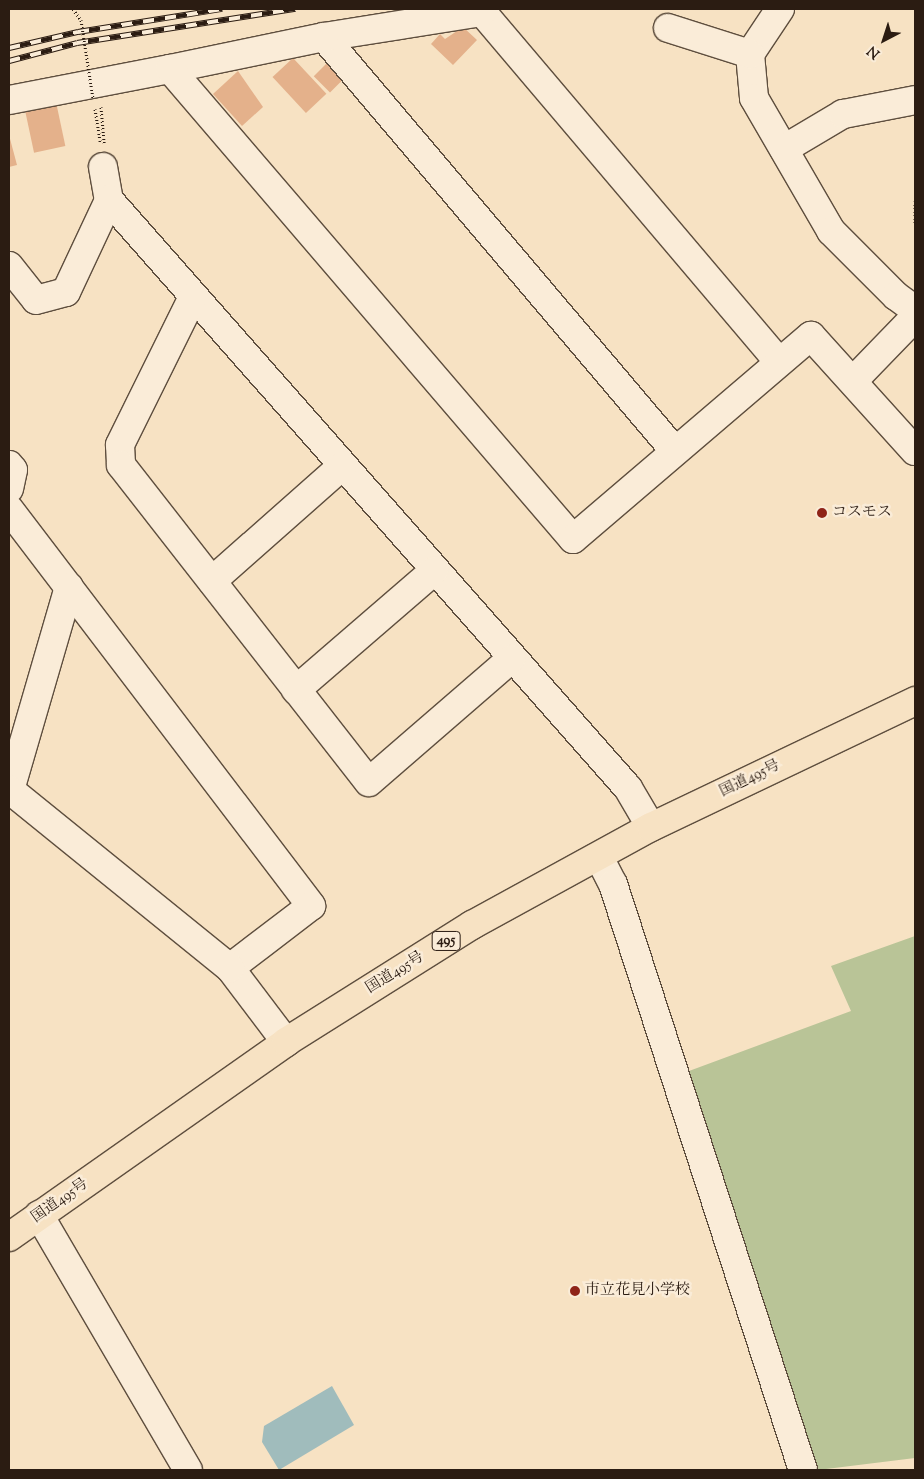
<!DOCTYPE html>
<html>
<head>
<meta charset="utf-8">
<style>
	body { margin:0 }
	#map { position:relative; width:924px; height:1479px; overflow:hidden; background:#f7e2c3; font-family:"Sorts Mill Goudy","Noto Serif JP",serif }
	div>[style] { position:absolute }
	.green>* { inset:0; background:#b9c497 }
	.water>* { inset:0; background:#a0bcbc }
	.building>* { inset:0; background:#e4b18b; transform-origin:0 0 }
	.path>* { height:3px; margin-top:-1.5px; transform-origin:0; background:repeating-linear-gradient(90deg,#2b1c12 0 1px,transparent 0 3.5px) }
	.roads { filter:drop-shadow(1px 0 #5e4e3e) drop-shadow(-1px 0 #5e4e3e) drop-shadow(0 1px #5e4e3e) drop-shadow(0 -1px #5e4e3e) }
	.street>* { height:28px; margin:-14px; padding:0 14px; transform-origin:14px; border-radius:14px; background:#faecd8 }
	.highway>* { height:28px; margin:-14px; padding:0 14px; transform-origin:14px; border-radius:14px; background:#f7e2c3 }
	.rail>* { height:5.5px; margin-top:-2.75px; transform-origin:0; background:repeating-linear-gradient(90deg,#faecd8 0 11px,#2b1c12 0 22px); box-sizing:border-box; border-block:1px solid #2b1c12 }
	.path-bridge>* { height:3px; margin-top:-1.5px; transform-origin:0; background:repeating-linear-gradient(90deg,#2b1c12 0 1px,transparent 0 3.5px) }
	.dots>* { width:14px; height:14px; translate:-50% -50%; box-sizing:border-box; border:2px solid #faecd8; border-radius:50% }
	span { translate:-50% -50%; white-space:nowrap; text-align:center; line-height:1.15; -webkit-text-stroke:5px #faecd8; paint-order:stroke }
	.shield-label span { padding:1px 4px; background:#faecd8; border:1px solid; border-radius:4px; -webkit-text-stroke-width:0 }
	.shield-label { font-size:14px; color:#2b1c12; font-weight:700 }
	.poi-label { font-size:15px; color:#2b1c12 }
	.left { translate:0 -50%; text-align:left }
	.street-label { font-size:15px; color:#2b1c12 }
	.frame { position:absolute; inset:0; border:10px solid #2b1c12; pointer-events:none }
	.north { position:absolute; left:859px; top:15px; width:50px; height:50px; -webkit-text-stroke:4px #faecd8; paint-order:stroke; rotate:220deg; font-size:14px; font-weight:700; line-height:20px; text-align:center; color:#2b1c12 }
	.north::after { content:''; display:block; margin:auto; width:18px; height:22px; background:#2b1c12; clip-path:polygon(50% 0,100% 100%,50% 72%,0 100%) }
</style>
</head>
<body>
<div id="map">
	<div class="green">
		<i style="clip-path:polygon(915px 936px,915px 1458px,818px 1470px,689px 1071px,851px 1011px,831px 966px)"></i>
	</div>
	<div class="water">
		<i style="clip-path:polygon(332px 1386px,354px 1425px,279px 1470px,262px 1442px,264px 1426px)"></i>
	</div>
	<div class="building">
		<i style="clip-path:polygon(463px 27px,477px 40px,453px 65px,431px 44px,440px 34px,445px 39px)"></i>
		<i style="left:293px;top:58px;width:49px;height:28px;rotate:47deg"></i>
		<i style="left:330px;top:60px;width:23px;height:23px;rotate:45deg"></i>
		<i style="clip-path:polygon(238px 71px,263px 107px,242px 126px,213px 94px)"></i>
		<i style="left:56px;top:102px;width:45px;height:32px;rotate:78deg"></i>
		<i style="clip-path:polygon(9px 135px,17px 165px,9px 167px)"></i>
	</div>
	<div class="path">
		<i style="left:73px;top:9px;width:14px;rotate:54deg"></i>
		<i style="left:101px;top:107px;width:36px;rotate:85deg"></i>
		<i style="left:95px;top:109px;width:33px;rotate:81deg"></i>
		<i style="left:915px;top:201px;width:23px;rotate:90deg"></i>
	</div>
	<div class="roads">
		<div class="street">
			<i style="left:780px;top:9px;width:54px;rotate:123.7deg"></i>
			<i style="left:750px;top:54px;width:44px;rotate:84.8deg"></i>
			<i style="left:754px;top:98px;width:154px;rotate:59.9deg"></i>
			<i style="left:831px;top:231px;width:92px;rotate:45deg"></i>
			<i style="left:896px;top:296px;width:24px;rotate:36deg"></i>
			<i style="left:668px;top:28px;width:86px;rotate:17.6deg"></i>
			<i style="left:324px;top:37px;width:541px;rotate:49.72deg"></i>
			<i style="left:9px;top:100px;width:164px;rotate:-10.9deg"></i>
			<i style="left:784px;top:149px;width:69px;rotate:-30.7deg"></i>
			<i style="left:843px;top:114px;width:73px;rotate:-11deg"></i>
			<i style="left:103px;top:167px;width:34px;rotate:80deg"></i>
			<i style="left:109px;top:200px;width:784px;rotate:48.57deg"></i>
			<i style="left:628px;top:788px;width:45px;rotate:59.5deg"></i>
			<i style="left:9px;top:266px;width:43px;rotate:51.5deg"></i>
			<i style="left:36px;top:300px;width:31px;rotate:-15deg"></i>
			<i style="left:66px;top:292px;width:102px;rotate:-64.9deg"></i>
			<i style="left:193px;top:297px;width:165px;rotate:116.3deg"></i>
			<i style="left:120px;top:445px;width:20px;rotate:87deg"></i>
			<i style="left:121px;top:465px;width:402px;rotate:52deg"></i>
			<i style="left:369px;top:782px;width:188px;rotate:-40.9deg"></i>
			<i style="left:779px;top:362px;width:459px;rotate:-130.3deg"></i>
			<i style="left:482px;top:12px;width:160px;rotate:171deg"></i>
			<i style="left:324px;top:37px;width:157px;rotate:168.3deg"></i>
			<i style="left:170px;top:69px;width:619px;rotate:49.39deg"></i>
			<i style="left:573px;top:539px;width:313px;rotate:-40.5deg"></i>
			<i style="left:811px;top:336px;width:155px;rotate:47.9deg"></i>
			<i style="left:853px;top:381px;width:89px;rotate:-45.9deg"></i>
			<i style="left:9px;top:465px;width:6px;rotate:51deg"></i>
			<i style="left:13px;top:470px;width:19px;rotate:102deg"></i>
			<i style="left:9px;top:509px;width:499px;rotate:52.7deg"></i>
			<i style="left:311px;top:906px;width:102px;rotate:142.6deg"></i>
			<i style="left:230px;top:968px;width:93px;rotate:52.9deg"></i>
			<i style="left:212px;top:581px;width:174px;rotate:-41.5deg"></i>
			<i style="left:69px;top:587px;width:211px;rotate:106.2deg"></i>
			<i style="left:10px;top:790px;width:283px;rotate:39deg"></i>
			<i style="left:296px;top:690px;width:182px;rotate:-40.8deg"></i>
			<i style="left:599px;top:857px;width:30px;rotate:63deg"></i>
			<i style="left:613px;top:884px;width:616px;rotate:72.04deg"></i>
			<i style="left:39px;top:1215px;width:295px;rotate:59.7deg"></i>
		</div>
		<div class="highway">
			<i style="left:9px;top:1237px;width:339px;rotate:-35.1deg"></i>
			<i style="left:286px;top:1042px;width:220px;rotate:-32.2deg"></i>
			<i style="left:472px;top:925px;width:204px;rotate:-28.7deg"></i>
			<i style="left:651px;top:827px;width:293px;rotate:-25.5deg"></i>
		</div>
	</div>
	<div class="rail">
		<i style="left:9px;top:48px;width:71px;rotate:-13.1deg"></i>
		<i style="left:78px;top:32px;width:146px;rotate:-9.1deg"></i>
		<i style="left:9px;top:61px;width:70px;rotate:-14.8deg"></i>
		<i style="left:77px;top:43px;width:221px;rotate:-8.9deg"></i>
	</div>
	<div class="path-bridge">
		<i style="left:81px;top:20px;width:79px;rotate:81.3deg"></i>
	</div>
	<div class="dots">
		<i style="left:822px;top:513px;background:#8f2418"></i>
		<i style="left:575px;top:1291px;background:#8f2418"></i>
	</div>
	<div class="shield-label">
		<span style="left:446px;top:941px">495</span>
	</div>
	<div class="poi-label">
		<span class="left" style="left:832px;top:513px">コスモス</span>
		<span class="left" style="left:585px;top:1291px">市立花見小学校</span>
	</div>
	<div class="street-label">
		<span style="left:750px;top:779px;rotate:-26deg">国道495号</span>
		<span style="left:395px;top:973px;rotate:-32deg">国道495号</span>
		<span style="left:60px;top:1201px;rotate:-35deg">国道495号</span>
	</div>
	<div class="frame"></div>
	<div class="north">N</div>
</div>
</body>
</html>
